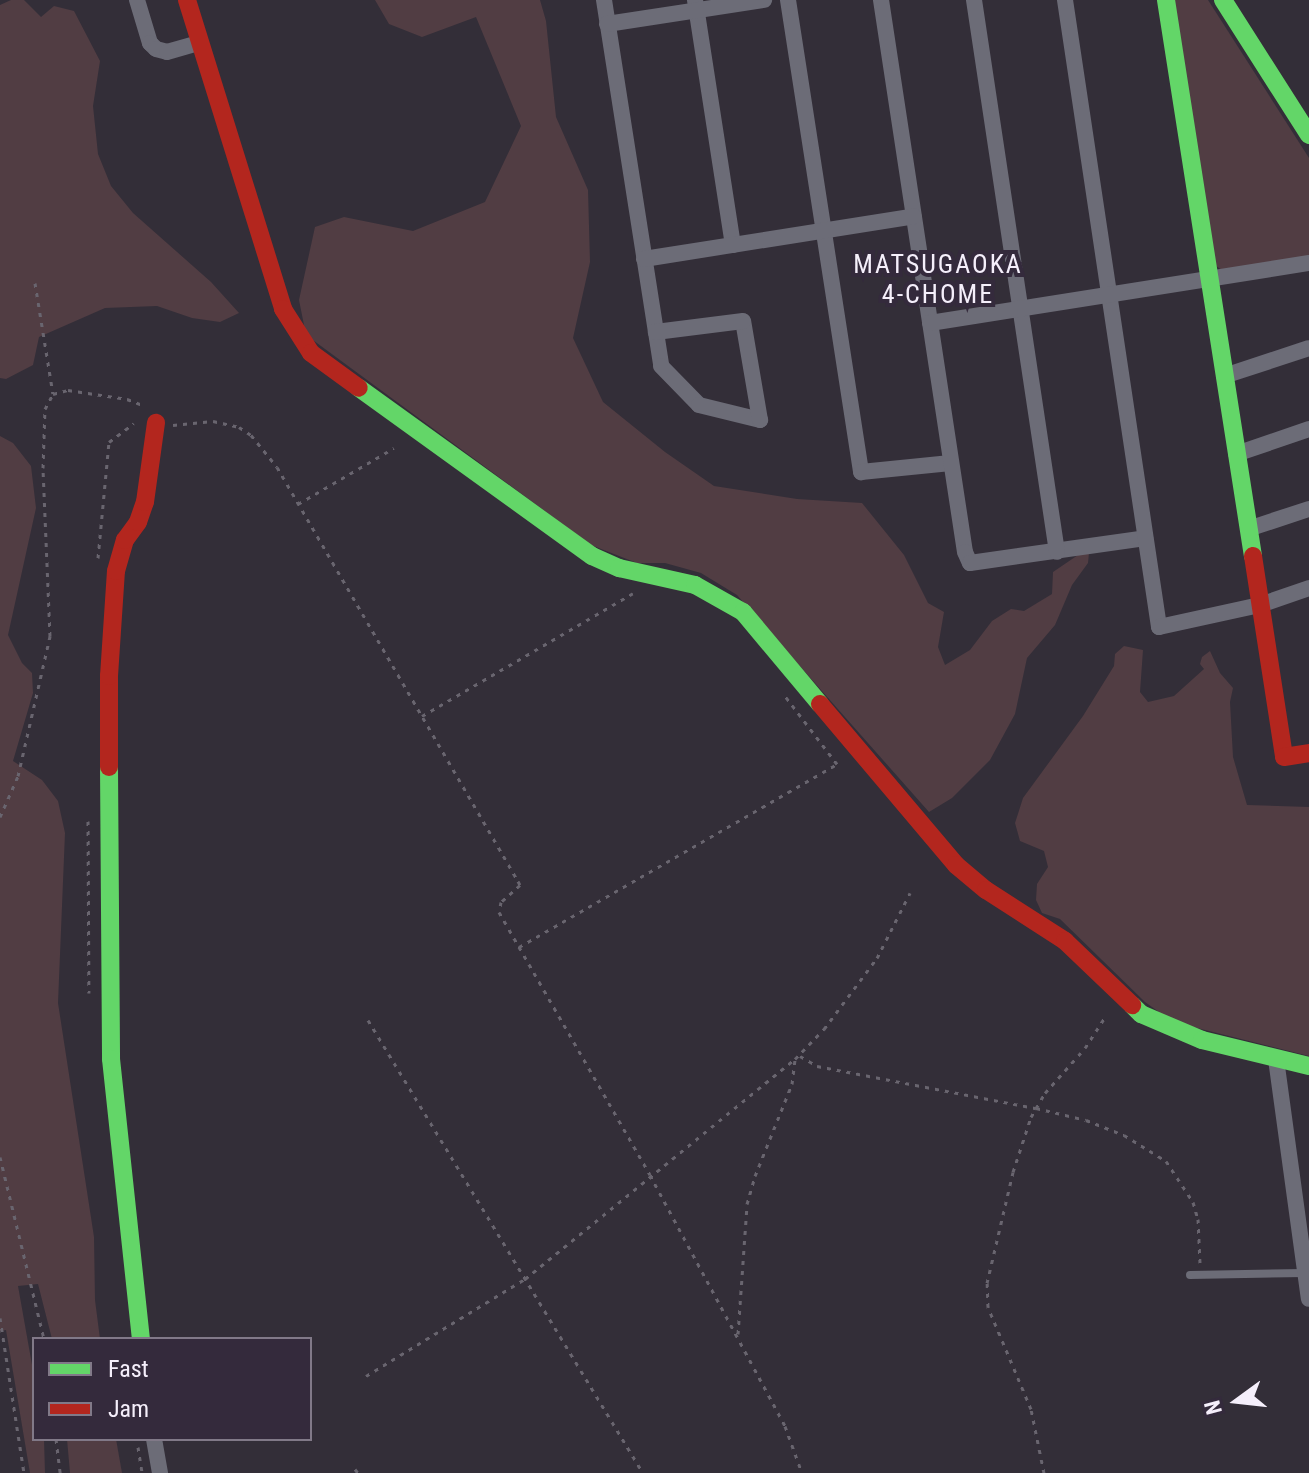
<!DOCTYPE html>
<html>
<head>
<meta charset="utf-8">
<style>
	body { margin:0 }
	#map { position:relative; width:1309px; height:1473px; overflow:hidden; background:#332e38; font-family:"Roboto Condensed",sans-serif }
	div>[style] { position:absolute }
	.green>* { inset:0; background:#513d43 }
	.path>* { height:3px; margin-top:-1.5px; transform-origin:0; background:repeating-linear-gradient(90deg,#69656f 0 4px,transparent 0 10px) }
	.lane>* { height:8px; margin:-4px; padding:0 4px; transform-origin:4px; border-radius:4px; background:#6c6c77 }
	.street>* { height:16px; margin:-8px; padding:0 8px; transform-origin:8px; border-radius:8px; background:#6c6c77 }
	.fast>* { height:18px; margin:-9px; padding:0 9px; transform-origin:9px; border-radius:9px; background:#63d668 }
	.jam>* { height:18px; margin:-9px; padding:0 9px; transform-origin:9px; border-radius:9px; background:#b3261e }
	span { translate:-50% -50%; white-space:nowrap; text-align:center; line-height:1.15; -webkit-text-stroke:8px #342a3c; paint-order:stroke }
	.neighbourhood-label { font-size:26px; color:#f5effb; letter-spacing:2px }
	.legend { position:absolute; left:32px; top:1337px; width:280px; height:104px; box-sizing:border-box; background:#342a3c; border:2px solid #817988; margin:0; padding:10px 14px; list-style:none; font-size:24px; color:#f5effb }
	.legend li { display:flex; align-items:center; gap:16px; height:40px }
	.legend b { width:40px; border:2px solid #817988 }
	.north { position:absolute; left:1197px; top:1361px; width:80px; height:80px; -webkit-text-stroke:6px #342a3c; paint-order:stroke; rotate:255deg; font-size:22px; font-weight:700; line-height:32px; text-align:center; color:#f5effb }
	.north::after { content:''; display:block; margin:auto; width:28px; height:36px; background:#f5effb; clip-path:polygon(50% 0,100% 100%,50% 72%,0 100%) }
</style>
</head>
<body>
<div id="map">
	<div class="green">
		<i style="clip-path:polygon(11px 0,24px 0,41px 17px,54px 6px,74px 11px,100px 61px,93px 106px,98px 154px,111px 186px,133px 213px,211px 282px,239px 313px,220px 322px,192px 318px,157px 306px,105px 308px,39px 337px,33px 365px,6px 379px,0 378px,0 5px)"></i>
		<i style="clip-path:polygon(375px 0,540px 0,546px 21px,556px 117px,588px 190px,590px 262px,573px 338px,603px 402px,665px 452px,714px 486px,797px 499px,862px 503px,904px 555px,928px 603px,944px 612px,938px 647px,945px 665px,970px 650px,992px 621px,1011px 609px,1024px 611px,1052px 594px,1053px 572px,1078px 555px,1089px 553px,1088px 563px,1072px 585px,1055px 625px,1027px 658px,1015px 714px,990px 760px,952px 798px,929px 812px,737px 595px,701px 573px,665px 563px,637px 563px,591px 545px,306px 335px,299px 300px,315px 227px,344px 217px,413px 231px,485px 202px,521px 126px,476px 17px,422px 37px,389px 24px)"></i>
		<i style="clip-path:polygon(1174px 0,1208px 0,1309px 158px,1309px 256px,1222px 270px,1216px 266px)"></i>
		<i style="clip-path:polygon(0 436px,13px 443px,31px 466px,36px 508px,8px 635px,22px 663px,32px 673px,33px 693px,13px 761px,42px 780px,58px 801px,65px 833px,58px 1003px,94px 1237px,95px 1300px,100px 1339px,52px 1339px,38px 1284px,18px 1286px,34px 1376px,34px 1439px,44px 1439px,45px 1473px,30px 1473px,6px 1330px,0 1331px)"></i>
		<i style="clip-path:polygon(1124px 646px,1143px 650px,1140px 692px,1148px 702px,1174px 696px,1204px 669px,1200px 664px,1202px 657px,1210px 651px,1220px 673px,1233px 688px,1230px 702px,1233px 757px,1247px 805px,1309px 807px,1309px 1056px,1173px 1022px,1145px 1002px,1060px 919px,1042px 913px,1036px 900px,1037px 884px,1048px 867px,1044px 851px,1020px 841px,1015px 823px,1023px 798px,1083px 716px,1114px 666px,1115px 654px)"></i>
		<i style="clip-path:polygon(67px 1439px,116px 1439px,122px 1473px,70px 1473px)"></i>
	</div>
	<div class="path">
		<i style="left:35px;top:283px;width:112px;rotate:80.8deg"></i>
		<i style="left:173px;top:425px;width:40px;rotate:-5.7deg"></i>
		<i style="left:213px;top:421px;width:27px;rotate:13deg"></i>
		<i style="left:239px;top:427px;width:14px;rotate:34deg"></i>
		<i style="left:251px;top:435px;width:41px;rotate:50.9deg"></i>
		<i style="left:277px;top:467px;width:479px;rotate:59.8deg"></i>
		<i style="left:518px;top:881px;width:4px;rotate:63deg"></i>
		<i style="left:520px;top:885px;width:25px;rotate:138deg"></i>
		<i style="left:501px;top:902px;width:10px;rotate:101deg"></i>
		<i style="left:499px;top:912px;width:303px;rotate:60.1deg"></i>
		<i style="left:650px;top:1175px;width:285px;rotate:61.7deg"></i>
		<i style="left:785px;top:1426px;width:50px;rotate:70.1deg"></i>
		<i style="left:298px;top:504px;width:111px;rotate:-30.3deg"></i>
		<i style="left:98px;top:558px;width:117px;rotate:-84.6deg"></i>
		<i style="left:109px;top:442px;width:31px;rotate:-37deg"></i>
		<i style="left:422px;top:716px;width:244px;rotate:-30.2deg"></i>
		<i style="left:0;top:817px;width:45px;rotate:-66.3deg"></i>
		<i style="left:18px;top:776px;width:144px;rotate:-77.1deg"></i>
		<i style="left:50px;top:636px;width:168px;rotate:-92.4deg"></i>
		<i style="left:43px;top:468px;width:59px;rotate:-88.1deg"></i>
		<i style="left:45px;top:409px;width:17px;rotate:-62deg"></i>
		<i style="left:53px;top:394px;width:16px;rotate:-15deg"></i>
		<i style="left:68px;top:390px;width:60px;rotate:8.7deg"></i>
		<i style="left:127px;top:399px;width:19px;rotate:21deg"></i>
		<i style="left:88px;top:821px;width:172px;rotate:89.7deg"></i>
		<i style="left:519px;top:947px;width:367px;rotate:-29.9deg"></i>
		<i style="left:837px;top:764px;width:86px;rotate:-127.4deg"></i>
		<i style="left:368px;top:1020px;width:530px;rotate:58.74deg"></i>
		<i style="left:800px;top:1056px;width:20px;rotate:30deg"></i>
		<i style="left:817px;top:1066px;width:223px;rotate:10.9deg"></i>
		<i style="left:1036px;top:1108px;width:51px;rotate:13.5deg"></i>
		<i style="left:1086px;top:1120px;width:41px;rotate:21.5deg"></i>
		<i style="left:1124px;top:1135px;width:49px;rotate:31.8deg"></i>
		<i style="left:1166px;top:1161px;width:49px;rotate:56.6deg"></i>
		<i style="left:1193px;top:1202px;width:18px;rotate:74deg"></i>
		<i style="left:1198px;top:1219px;width:44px;rotate:87.4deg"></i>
		<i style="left:0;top:1157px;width:187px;rotate:76.4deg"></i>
		<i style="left:0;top:1318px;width:157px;rotate:81.2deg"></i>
		<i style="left:738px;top:1334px;width:130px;rotate:-86deg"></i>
		<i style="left:747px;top:1204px;width:29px;rotate:-74deg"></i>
		<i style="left:755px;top:1176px;width:99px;rotate:-68.1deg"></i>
		<i style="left:792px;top:1084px;width:25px;rotate:-83deg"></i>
		<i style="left:366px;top:1376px;width:186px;rotate:-31.4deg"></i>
		<i style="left:525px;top:1279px;width:348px;rotate:-39.2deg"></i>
		<i style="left:795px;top:1059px;width:42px;rotate:-46deg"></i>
		<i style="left:824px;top:1029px;width:89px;rotate:-53.3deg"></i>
		<i style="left:877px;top:958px;width:73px;rotate:-63.1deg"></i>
		<i style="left:56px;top:1439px;width:34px;rotate:83deg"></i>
		<i style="left:138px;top:1447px;width:26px;rotate:81deg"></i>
		<i style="left:355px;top:1469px;width:5px;rotate:53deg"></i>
		<i style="left:1044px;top:1473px;width:65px;rotate:-101.5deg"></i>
		<i style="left:1031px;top:1409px;width:111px;rotate:-112.9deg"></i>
		<i style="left:988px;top:1307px;width:24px;rotate:-92deg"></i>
		<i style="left:987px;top:1283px;width:114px;rotate:-76.8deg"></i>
		<i style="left:1013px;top:1172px;width:58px;rotate:-71.9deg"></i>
		<i style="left:1031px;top:1117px;width:28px;rotate:-60deg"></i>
		<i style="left:1045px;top:1093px;width:60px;rotate:-48.4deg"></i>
		<i style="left:1085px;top:1048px;width:35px;rotate:-57deg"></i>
	</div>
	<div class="lane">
		<i style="left:1190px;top:1275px;width:115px;rotate:-1deg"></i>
	</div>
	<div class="street">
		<i style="left:137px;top:0;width:45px;rotate:73.2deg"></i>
		<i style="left:150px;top:43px;width:8px;rotate:45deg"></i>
		<i style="left:156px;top:49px;width:11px;rotate:15deg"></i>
		<i style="left:167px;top:52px;width:35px;rotate:-16deg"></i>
		<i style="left:604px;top:0;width:370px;rotate:81.1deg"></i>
		<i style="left:661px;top:366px;width:54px;rotate:45.7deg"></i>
		<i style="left:699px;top:405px;width:63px;rotate:13.8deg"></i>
		<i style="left:760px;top:420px;width:100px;rotate:-99.7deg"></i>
		<i style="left:743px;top:321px;width:88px;rotate:172.8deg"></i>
		<i style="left:695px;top:0;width:248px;rotate:81.2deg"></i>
		<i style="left:788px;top:0;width:478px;rotate:81.2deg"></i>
		<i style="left:861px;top:472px;width:90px;rotate:-5.7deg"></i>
		<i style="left:881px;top:0;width:558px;rotate:81.35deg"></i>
		<i style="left:965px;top:552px;width:12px;rotate:66deg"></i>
		<i style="left:970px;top:563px;width:177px;rotate:-8.1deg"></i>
		<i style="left:974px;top:0;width:558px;rotate:81.45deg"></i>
		<i style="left:1065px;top:0;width:634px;rotate:81.47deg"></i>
		<i style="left:1159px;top:627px;width:103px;rotate:-12.3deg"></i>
		<i style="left:1260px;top:605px;width:52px;rotate:-19.1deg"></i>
		<i style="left:607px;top:24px;width:159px;rotate:-8.7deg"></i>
		<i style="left:644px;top:259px;width:273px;rotate:-9deg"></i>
		<i style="left:930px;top:323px;width:384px;rotate:-9deg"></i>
		<i style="left:1224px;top:376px;width:89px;rotate:-18.2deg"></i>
		<i style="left:1236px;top:454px;width:77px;rotate:-18.9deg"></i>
		<i style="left:1248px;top:529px;width:64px;rotate:-18.2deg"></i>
		<i style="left:1276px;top:1059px;width:242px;rotate:82.2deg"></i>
		<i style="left:154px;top:1439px;width:35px;rotate:80deg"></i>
	</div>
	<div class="fast">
		<i style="left:1166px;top:0;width:563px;rotate:81.11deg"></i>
		<i style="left:1223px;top:0;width:160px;rotate:57.5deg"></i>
		<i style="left:359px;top:388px;width:287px;rotate:35.8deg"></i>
		<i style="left:592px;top:556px;width:30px;rotate:24deg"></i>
		<i style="left:619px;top:568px;width:78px;rotate:12.6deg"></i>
		<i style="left:695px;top:585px;width:55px;rotate:29.4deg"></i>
		<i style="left:743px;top:612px;width:120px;rotate:50.1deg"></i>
		<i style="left:109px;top:767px;width:292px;rotate:89.6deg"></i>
		<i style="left:111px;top:1059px;width:282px;rotate:83.9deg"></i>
		<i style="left:1132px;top:1005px;width:13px;rotate:45deg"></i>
		<i style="left:1141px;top:1014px;width:66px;rotate:23.1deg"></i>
		<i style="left:1202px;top:1040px;width:110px;rotate:13.7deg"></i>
	</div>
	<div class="jam">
		<i style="left:187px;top:0;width:324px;rotate:72.7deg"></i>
		<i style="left:283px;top:309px;width:52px;rotate:57.5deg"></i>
		<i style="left:311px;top:353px;width:59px;rotate:36.1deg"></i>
		<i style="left:1253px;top:556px;width:203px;rotate:81.2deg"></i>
		<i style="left:1284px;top:757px;width:25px;rotate:-9deg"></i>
		<i style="left:820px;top:704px;width:211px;rotate:49.8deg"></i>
		<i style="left:956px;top:865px;width:39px;rotate:40deg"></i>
		<i style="left:986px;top:890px;width:94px;rotate:32.8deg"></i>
		<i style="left:1065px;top:941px;width:93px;rotate:43.7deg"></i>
		<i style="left:109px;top:767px;width:91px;rotate:-90deg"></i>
		<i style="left:109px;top:676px;width:105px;rotate:-86.2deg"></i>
		<i style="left:116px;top:571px;width:32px;rotate:-74deg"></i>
		<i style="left:125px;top:540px;width:22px;rotate:-54deg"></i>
		<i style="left:138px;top:522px;width:21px;rotate:-71deg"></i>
		<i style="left:145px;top:502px;width:80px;rotate:-82.1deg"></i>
	</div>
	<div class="neighbourhood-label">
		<span style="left:938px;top:280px">MATSUGAOKA<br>4-CHOME</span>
	</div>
	<ul class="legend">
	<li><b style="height:10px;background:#63d668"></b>Fast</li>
	<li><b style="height:10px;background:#b3261e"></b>Jam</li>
	</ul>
	<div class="north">N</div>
</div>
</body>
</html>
